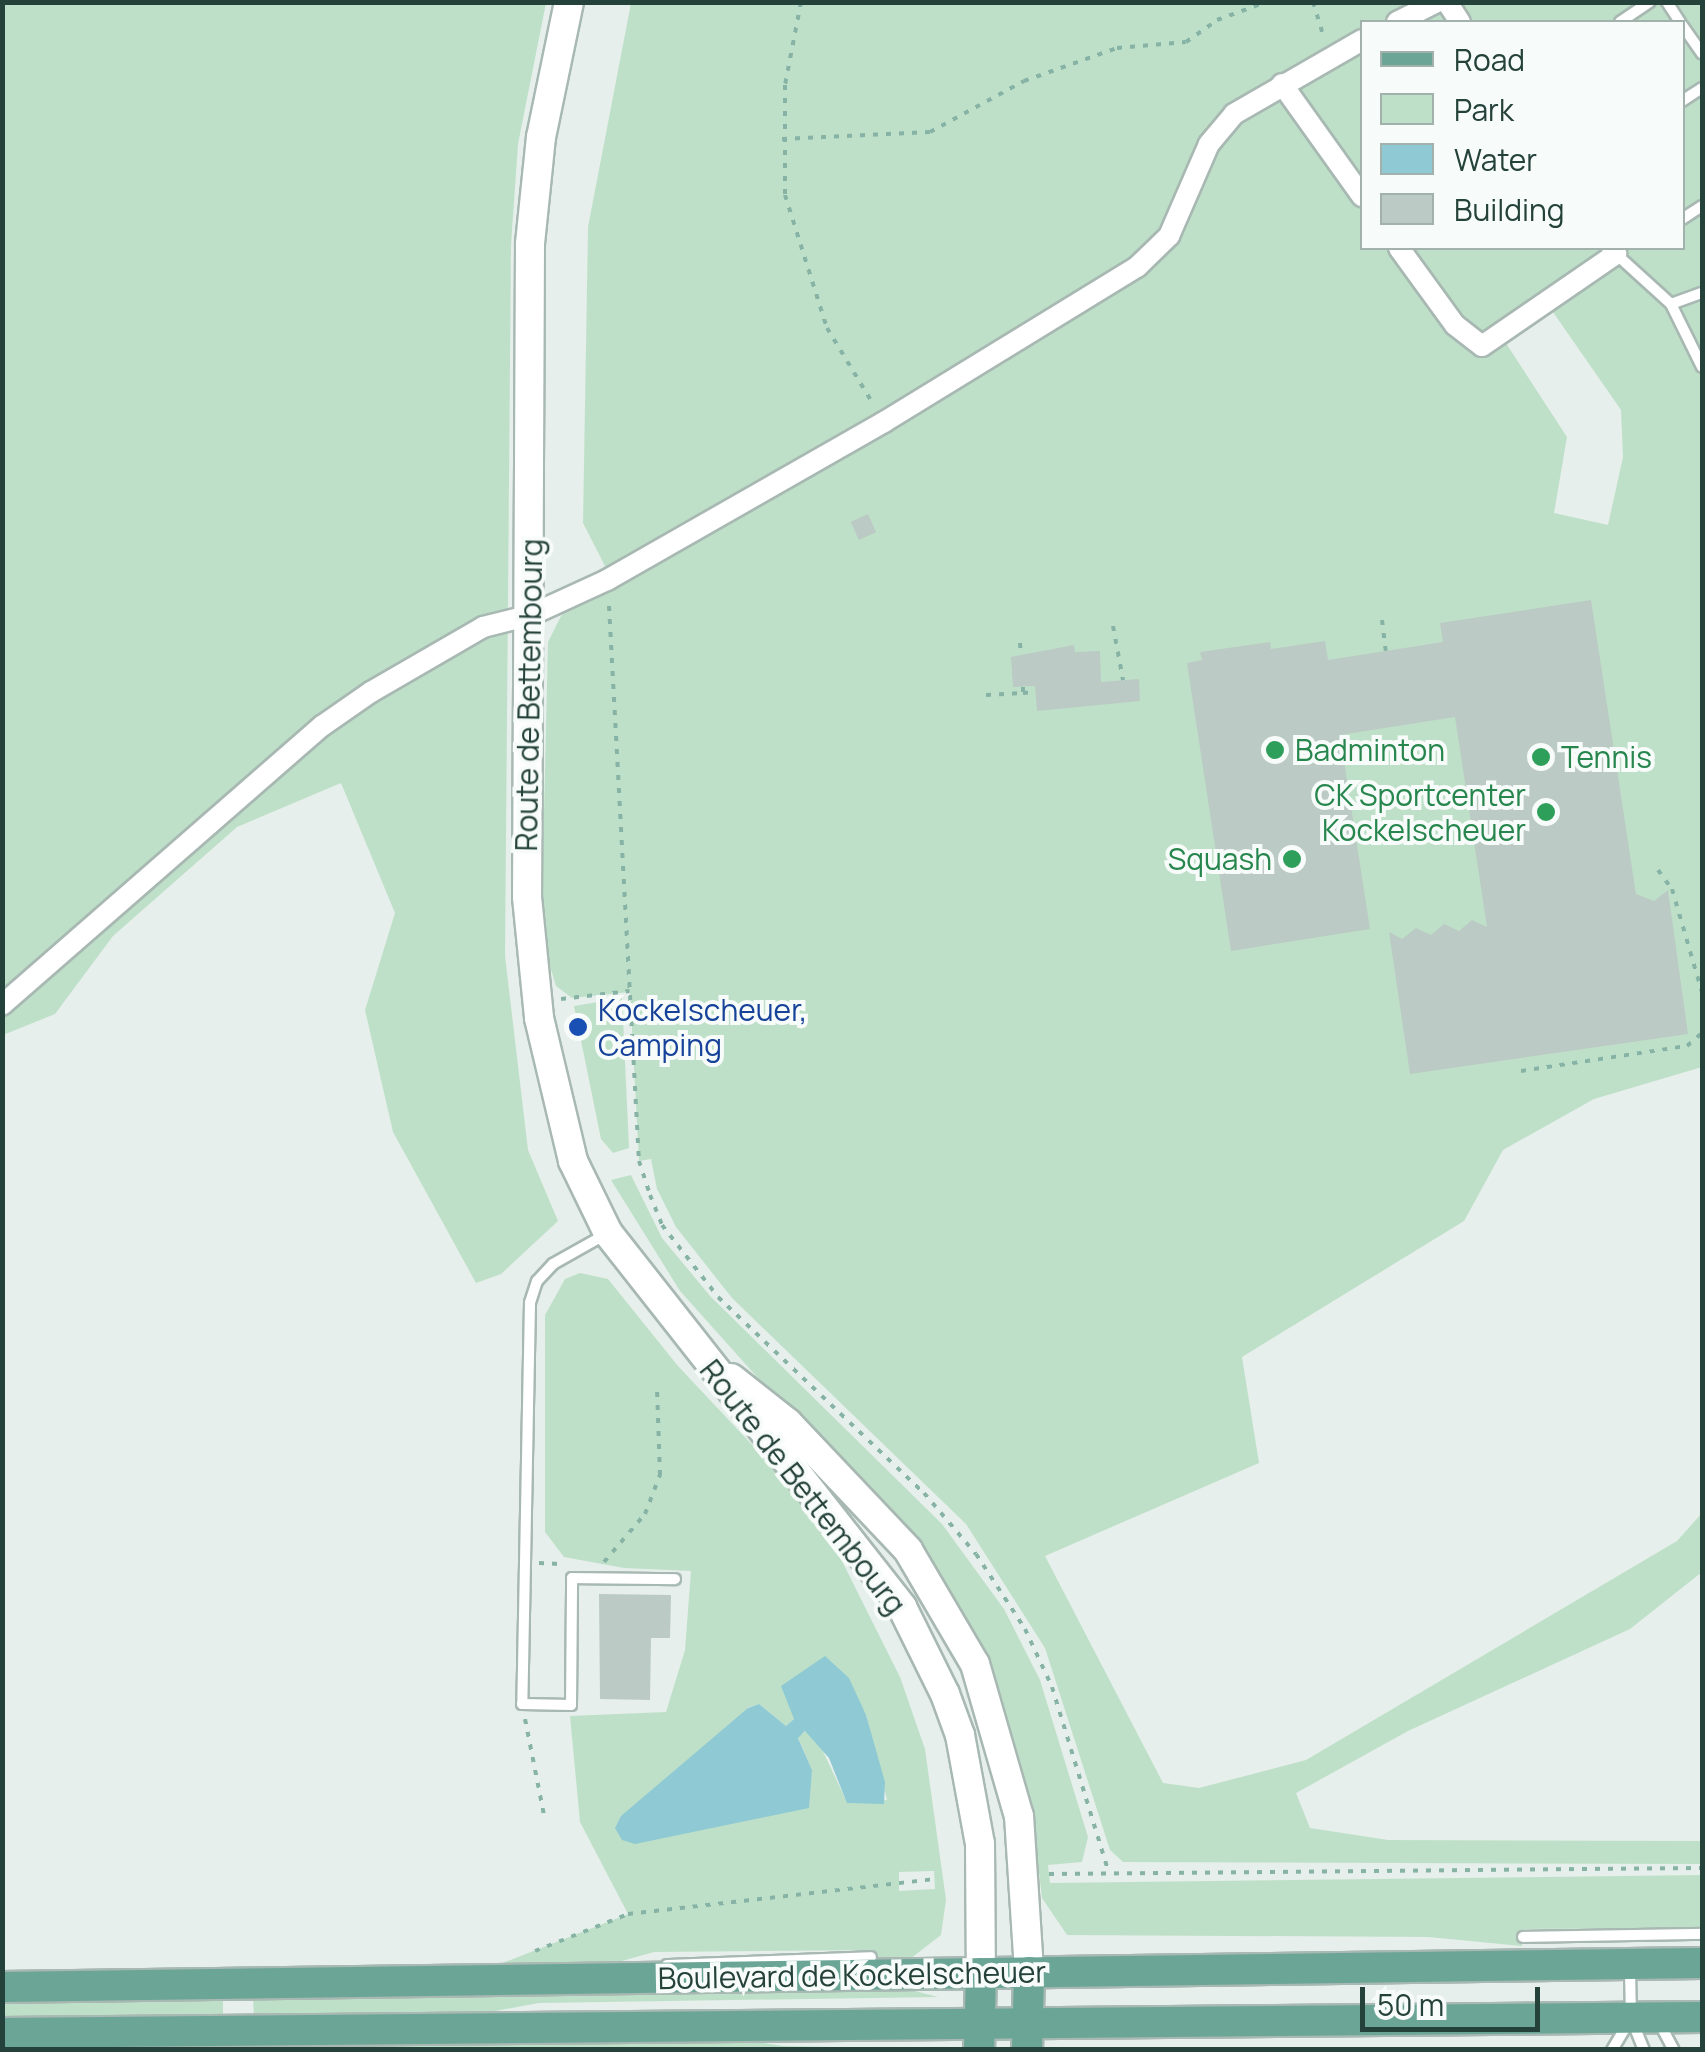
<!DOCTYPE html>
<html>
<head>
<meta charset="utf-8">
<style>
	body { margin:0 }
	#map { position:relative; width:1705px; height:2052px; overflow:hidden; background:#e6efeb; font-family:Manrope,sans-serif }
	div>[style] { position:absolute }
	.green>* { inset:0; background:#bfe0c8; transform-origin:0 0 }
	.water>* { inset:0; background:#8ec9d4 }
	.building>* { inset:0; background:#bbcac4; transform-origin:0 0 }
	.path>* { height:4px; margin-top:-2px; transform-origin:0; background:repeating-linear-gradient(90deg,#86b3a5 0 5px,transparent 0 13px) }
	.roads { filter:drop-shadow(2px 0 #a8b8b2) drop-shadow(-2px 0 #a8b8b2) drop-shadow(0 2px #a8b8b2) drop-shadow(0 -2px #a8b8b2) }
	.lane>* { height:10px; margin:-5px; padding:0 5px; transform-origin:5px; border-radius:5px; background:#fff }
	.street>* { height:20px; margin:-10px; padding:0 10px; transform-origin:10px; border-radius:10px; background:#fff }
	.secondary>* { height:28px; margin:-14px; padding:0 14px; transform-origin:14px; border-radius:14px; background:#fff }
	.primary>* { height:30px; margin:-15px; padding:0 15px; transform-origin:15px; border-radius:15px; background:#6aa596 }
	.dots>* { width:28px; height:28px; translate:-50% -50%; box-sizing:border-box; border:5px solid #f7fbf9; border-radius:50% }
	span { translate:-50% -50%; white-space:nowrap; text-align:center; line-height:1.15; -webkit-text-stroke:8px #f7fbf9; paint-order:stroke }
	.street-label { font-size:30px; color:#24423a }
	.leisure-label { font-size:30px; color:#27864d }
	.left { translate:0 -50%; text-align:left }
	.right { translate:-100% -50%; text-align:right }
	.transit-label { font-size:30px; color:#164399 }
	.frame { position:absolute; inset:0; border:5px solid #24423a; pointer-events:none }
	.legend { position:absolute; left:1360px; top:20px; width:325px; height:230px; box-sizing:border-box; background:#f7fbf9; border:2px solid #a3b1ad; margin:0; padding:12px 18px; list-style:none; font-size:30px; color:#24423a }
	.legend li { display:flex; align-items:center; gap:20px; height:50px }
	.legend b { width:50px; border:2px solid #a3b1ad }
	.scale { position:absolute; left:1360px; top:1987px; width:180px; height:45px; box-sizing:border-box; border:5px solid #24423a; border-top:0; padding-left:12px; font-size:30px; line-height:35px; white-space:nowrap; color:#24423a; -webkit-text-stroke:8px #f7fbf9; paint-order:stroke }
</style>
</head>
<body>
<div id="map">
	<div class="green">
		<i style="clip-path:polygon(3px 3px,546px 3px,518px 144px,511px 245px,505px 956px,528px 1150px,558px 1221px,501px 1274px,476px 1283px,393px 1132px,365px 1010px,395px 913px,341px 783px,237px 827px,113px 936px,55px 1014px,3px 1035px)"></i>
		<i style="clip-path:polygon(evenodd,631px 3px,1702px 3px,1702px 1067px,1594px 1099px,1503px 1150px,1464px 1221px,1242px 1357px,1259px 1463px,1045px 1556px,1163px 1783px,1199px 1788px,1306px 1760px,1677px 1541px,1702px 1513px,1702px 1572px,1630px 1629px,1408px 1731px,1296px 1793px,1310px 1828px,1388px 1840px,1702px 1841px,1702px 1864px,1123px 1862px,1110px 1850px,1045px 1648px,966px 1524px,732px 1298px,676px 1227px,657px 1189px,651px 1159px,639px 1161px,630px 992px,572px 998px,556px 986px,545px 949px,542px 898px,548px 642px,561px 616px,605px 566px,583px 523px,588px 227px,631px 3px,1362px 22px,1682px 22px,1682px 248px,1362px 248px,1362px 22px,631px 3px,1546px 302px,1621px 410px,1623px 457px,1608px 525px,1554px 513px,1567px 437px,1500px 334px,1546px 302px)"></i>
		<i style="clip-path:polygon(622px 998px,629px 1148px,613px 1153px,601px 1139px,574px 1006px)"></i>
		<i style="clip-path:polygon(631px 1175px,662px 1238px,711px 1297px,942px 1524px,1004px 1609px,1040px 1680px,1088px 1837px,1082px 1862px,1048px 1865px,1050px 1883px,1702px 1875px,1702px 1928px,1524px 1929px,1522px 1946px,1428px 1937px,1067px 1935px,1042px 1898px,1030px 1797px,996px 1680px,945px 1587px,680px 1291px,611px 1180px)"></i>
		<i style="clip-path:polygon(evenodd,580px 1273px,608px 1279px,678px 1366px,803px 1499px,840px 1557px,900px 1677px,925px 1749px,946px 1900px,941px 1935px,910px 1959px,871px 1963px,870px 1950px,654px 1952px,611px 1964px,505px 1970px,500px 1964px,628px 1914px,580px 1822px,570px 1716px,666px 1712px,685px 1650px,691px 1571px,624px 1568px,564px 1557px,545px 1532px,545px 1315px,565px 1279px,580px 1273px,759px 1704px,786px 1726px,795px 1718px,866px 1715px,887px 1800px,847px 1802px,819px 1743px,806px 1731px,798px 1737px,812px 1770px,747px 1708px,759px 1704px,580px 1273px,934px 1871px,935px 1889px,899px 1891px,899px 1872px,934px 1871px)"></i>
		<i style="clip-path:polygon(907px 1989px,938px 1997px,539px 2003px,479px 2014px,254px 2017px,253px 1997px)"></i>
		<i style="left:223px;top:1997px;width:21px;height:221px;rotate:90deg"></i>
		<i style="clip-path:polygon(723px 2037px,783px 2046px,939px 2049px,254px 2050px,254px 2040px)"></i>
	</div>
	<div class="water">
		<i style="clip-path:polygon(825px 1656px,849px 1678px,866px 1715px,885px 1782px,884px 1804px,847px 1803px,829px 1758px,805px 1731px,798px 1738px,812px 1770px,809px 1808px,635px 1844px,622px 1840px,615px 1828px,621px 1816px,748px 1708px,759px 1704px,786px 1726px,794px 1719px,781px 1686px)"></i>
	</div>
	<div class="building">
		<i style="left:868px;top:514px;width:20px;height:19px;rotate:66deg"></i>
		<i style="clip-path:polygon(1591px 600px,1636px 894px,1654px 901px,1668px 890px,1688px 1034px,1410px 1074px,1389px 932px,1402px 939px,1416px 928px,1431px 935px,1444px 924px,1459px 931px,1472px 920px,1487px 927px,1455px 717px,1340px 735px,1370px 929px,1231px 951px,1187px 663px,1202px 660px,1200px 652px,1270px 642px,1271px 649px,1325px 641px,1328px 660px,1443px 642px,1440px 623px)"></i>
		<i style="clip-path:polygon(1074px 645px,1075px 652px,1100px 651px,1101px 682px,1139px 679px,1140px 701px,1037px 711px,1035px 686px,1013px 687px,1011px 657px)"></i>
		<i style="clip-path:polygon(599px 1594px,671px 1595px,670px 1638px,651px 1638px,650px 1700px,600px 1699px)"></i>
	</div>
	<div class="path">
		<i style="left:801px;top:2px;width:85px;rotate:100.9deg"></i>
		<i style="left:785px;top:85px;width:110px;rotate:90deg"></i>
		<i style="left:785px;top:195px;width:139px;rotate:72.5deg"></i>
		<i style="left:827px;top:328px;width:87px;rotate:58.7deg"></i>
		<i style="left:1313px;top:2px;width:37px;rotate:73deg"></i>
		<i style="left:782px;top:139px;width:148px;rotate:-2.7deg"></i>
		<i style="left:930px;top:132px;width:107px;rotate:-28.5deg"></i>
		<i style="left:1024px;top:81px;width:99px;rotate:-19.5deg"></i>
		<i style="left:1117px;top:48px;width:69px;rotate:-5deg"></i>
		<i style="left:1186px;top:42px;width:38px;rotate:-35deg"></i>
		<i style="left:1217px;top:20px;width:52px;rotate:-20.2deg"></i>
		<i style="left:609px;top:606px;width:556px;rotate:86.91deg"></i>
		<i style="left:639px;top:1161px;width:36px;rotate:72deg"></i>
		<i style="left:650px;top:1195px;width:32px;rotate:68deg"></i>
		<i style="left:662px;top:1225px;width:91px;rotate:52.1deg"></i>
		<i style="left:718px;top:1297px;width:284px;rotate:43.6deg"></i>
		<i style="left:924px;top:1493px;width:80px;rotate:49.6deg"></i>
		<i style="left:976px;top:1554px;width:90px;rotate:56.8deg"></i>
		<i style="left:1025px;top:1629px;width:64px;rotate:65deg"></i>
		<i style="left:1052px;top:1687px;width:191px;rotate:73deg"></i>
		<i style="left:1382px;top:620px;width:31px;rotate:83deg"></i>
		<i style="left:1113px;top:626px;width:55px;rotate:79.5deg"></i>
		<i style="left:1020px;top:643px;width:13px;rotate:86deg"></i>
		<i style="left:1023px;top:687px;width:6px;rotate:90deg"></i>
		<i style="left:1023px;top:693px;width:13px;rotate:-4deg"></i>
		<i style="left:986px;top:695px;width:37px;rotate:-3deg"></i>
		<i style="left:1658px;top:870px;width:24px;rotate:54deg"></i>
		<i style="left:1672px;top:889px;width:107px;rotate:73.8deg"></i>
		<i style="left:561px;top:999px;width:69px;rotate:-6.6deg"></i>
		<i style="left:1521px;top:1071px;width:168px;rotate:-8.6deg"></i>
		<i style="left:1687px;top:1046px;width:20px;rotate:-41deg"></i>
		<i style="left:604px;top:1562px;width:63px;rotate:-49.5deg"></i>
		<i style="left:645px;top:1514px;width:42px;rotate:-69deg"></i>
		<i style="left:660px;top:1475px;width:84px;rotate:-92deg"></i>
		<i style="left:539px;top:1563px;width:21px;rotate:3deg"></i>
		<i style="left:525px;top:1719px;width:103px;rotate:78.8deg"></i>
		<i style="left:1049px;top:1874px;width:653px;rotate:-0.53deg"></i>
		<i style="left:535px;top:1951px;width:100px;rotate:-21.7deg"></i>
		<i style="left:628px;top:1914px;width:308px;rotate:-6.5deg"></i>
	</div>
	<div class="roads">
		<div class="lane">
			<i style="left:1667px;top:2px;width:24px;rotate:57deg"></i>
			<i style="left:1620px;top:22px;width:36px;rotate:-34deg"></i>
			<i style="left:1682px;top:25px;width:35px;rotate:55deg"></i>
			<i style="left:1682px;top:101px;width:24px;rotate:-33deg"></i>
			<i style="left:1682px;top:219px;width:24px;rotate:-33deg"></i>
			<i style="left:1616px;top:254px;width:74px;rotate:42.3deg"></i>
			<i style="left:1671px;top:304px;width:33px;rotate:-20deg"></i>
			<i style="left:1671px;top:304px;width:70px;rotate:63.8deg"></i>
			<i style="left:608px;top:1233px;width:63px;rotate:150.6deg"></i>
			<i style="left:553px;top:1264px;width:23px;rotate:133deg"></i>
			<i style="left:537px;top:1281px;width:23px;rotate:108deg"></i>
			<i style="left:530px;top:1303px;width:401px;rotate:91.1deg"></i>
			<i style="left:522px;top:1704px;width:49px;rotate:1.2deg"></i>
			<i style="left:571px;top:1705px;width:127px;rotate:-89.5deg"></i>
			<i style="left:572px;top:1578px;width:103px;rotate:0.6deg"></i>
			<i style="left:1523px;top:1937px;width:179px;rotate:-1deg"></i>
			<i style="left:667px;top:1965px;width:204px;rotate:-2.2deg"></i>
			<i style="left:1630px;top:1970px;width:48px;rotate:88.8deg"></i>
			<i style="left:1631px;top:2018px;width:35px;rotate:68deg"></i>
			<i style="left:1661px;top:2026px;width:27px;rotate:62deg"></i>
			<i style="left:1612px;top:2050px;width:31px;rotate:-59deg"></i>
		</div>
		<div class="street">
			<i style="left:1447px;top:2px;width:24px;rotate:57deg"></i>
			<i style="left:1397px;top:22px;width:45px;rotate:-26.6deg"></i>
			<i style="left:1282px;top:84px;width:138px;rotate:54.5deg"></i>
			<i style="left:1399px;top:248px;width:95px;rotate:54deg"></i>
			<i style="left:1455px;top:325px;width:34px;rotate:38deg"></i>
			<i style="left:1482px;top:346px;width:163px;rotate:-34.5deg"></i>
			<i style="left:1616px;top:254px;width:7px;rotate:-124deg"></i>
			<i style="left:2px;top:1005px;width:425px;rotate:-41.1deg"></i>
			<i style="left:322px;top:726px;width:60px;rotate:-34.8deg"></i>
			<i style="left:371px;top:692px;width:129px;rotate:-30.1deg"></i>
			<i style="left:483px;top:627px;width:49px;rotate:-14deg"></i>
			<i style="left:531px;top:615px;width:84px;rotate:-24.7deg"></i>
			<i style="left:607px;top:580px;width:319px;rotate:-29.7deg"></i>
			<i style="left:884px;top:422px;width:297px;rotate:-31.5deg"></i>
			<i style="left:1137px;top:267px;width:45px;rotate:-44.1deg"></i>
			<i style="left:1169px;top:236px;width:100px;rotate:-66.5deg"></i>
			<i style="left:1209px;top:144px;width:39px;rotate:-50deg"></i>
			<i style="left:1234px;top:114px;width:148px;rotate:-30deg"></i>
		</div>
		<div class="secondary">
			<i style="left:569px;top:2px;width:138px;rotate:101.7deg"></i>
			<i style="left:541px;top:137px;width:108px;rotate:95.9deg"></i>
			<i style="left:530px;top:244px;width:653px;rotate:90.26deg"></i>
			<i style="left:527px;top:897px;width:122px;rotate:84.3deg"></i>
			<i style="left:539px;top:1018px;width:147px;rotate:76.6deg"></i>
			<i style="left:573px;top:1161px;width:80px;rotate:64.1deg"></i>
			<i style="left:608px;top:1233px;width:476px;rotate:51.8deg"></i>
			<i style="left:902px;top:1607px;width:97px;rotate:63.7deg"></i>
			<i style="left:945px;top:1694px;width:44px;rotate:69.9deg"></i>
			<i style="left:960px;top:1735px;width:111px;rotate:79.6deg"></i>
			<i style="left:980px;top:1844px;width:129px;rotate:89.6deg"></i>
			<i style="left:731px;top:1378px;width:73px;rotate:38.3deg"></i>
			<i style="left:788px;top:1423px;width:175px;rotate:46.6deg"></i>
			<i style="left:908px;top:1550px;width:132px;rotate:59.6deg"></i>
			<i style="left:975px;top:1664px;width:158px;rotate:73.9deg"></i>
			<i style="left:1019px;top:1816px;width:156px;rotate:86.3deg"></i>
		</div>
		<div class="primary">
			<i style="left:2px;top:1987px;width:1700px;rotate:-0.81deg"></i>
			<i style="left:2px;top:2033px;width:1700px;rotate:-0.54deg"></i>
			<i style="left:979px;top:2050px;width:77px;rotate:-88.5deg"></i>
			<i style="left:1027px;top:2050px;width:78px;rotate:-88.5deg"></i>
		</div>
	</div>
	<div class="dots">
		<i style="left:1275px;top:750px;background:#2e9e5b"></i>
		<i style="left:1541px;top:757px;background:#2e9e5b"></i>
		<i style="left:1546px;top:812px;background:#2e9e5b"></i>
		<i style="left:1292px;top:859px;background:#2e9e5b"></i>
		<i style="left:578px;top:1027px;background:#1a4fb4"></i>
	</div>
	<div class="street-label">
		<span style="left:529px;top:695px;rotate:-89deg">Route de Bettembourg</span>
		<span style="left:803px;top:1487px;rotate:52deg">Route de Bettembourg</span>
		<span style="left:852px;top:1975px;rotate:-1deg">Boulevard de Kockelscheuer</span>
	</div>
	<div class="leisure-label">
		<span class="left" style="left:1295px;top:750px">Badminton</span>
		<span class="left" style="left:1561px;top:757px">Tennis</span>
		<span class="right" style="left:1526px;top:812px">CK Sportcenter<br>Kockelscheuer</span>
		<span class="right" style="left:1272px;top:859px">Squash</span>
	</div>
	<div class="transit-label">
		<span class="left" style="left:598px;top:1027px">Kockelscheuer,<br>Camping</span>
	</div>
	<div class="frame"></div>
	<ul class="legend">
	<li><b style="height:12px;background:#6aa596"></b>Road</li>
	<li><b style="height:28px;background:#bfe0c8"></b>Park</li>
	<li><b style="height:28px;background:#8ec9d4"></b>Water</li>
	<li><b style="height:28px;background:#bbcac4"></b>Building</li>
	</ul>
	<div class="scale">50 m</div>
</div>
</body>
</html>
